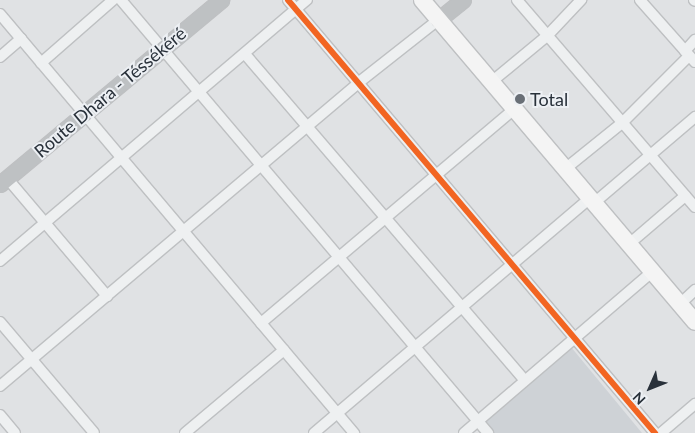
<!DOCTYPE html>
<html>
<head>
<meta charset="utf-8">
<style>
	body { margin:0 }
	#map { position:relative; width:695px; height:433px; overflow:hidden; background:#e0e2e4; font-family:Lato,sans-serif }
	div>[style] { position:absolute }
	.built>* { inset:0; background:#ced2d6 }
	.roads { filter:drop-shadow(1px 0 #bec0c2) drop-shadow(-1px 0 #bec0c2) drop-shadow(0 1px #bec0c2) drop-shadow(0 -1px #bec0c2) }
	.street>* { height:10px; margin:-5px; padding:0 5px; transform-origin:5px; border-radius:5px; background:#eef0f1 }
	.secondary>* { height:15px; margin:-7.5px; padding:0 7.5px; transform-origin:7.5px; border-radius:7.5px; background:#bec1c3 }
	.primary>* { height:16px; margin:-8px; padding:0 8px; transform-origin:8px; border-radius:8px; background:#f4f4f4 }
	.bus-1>* { height:6px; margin:-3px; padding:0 3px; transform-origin:3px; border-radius:3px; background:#f26522 }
	.dots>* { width:14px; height:14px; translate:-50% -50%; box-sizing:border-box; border:2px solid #edf0f4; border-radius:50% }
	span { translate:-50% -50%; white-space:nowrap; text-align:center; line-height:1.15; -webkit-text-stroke:4px #edf0f4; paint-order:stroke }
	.street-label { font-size:18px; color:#29313a }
	.poi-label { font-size:18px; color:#29313a }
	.left { translate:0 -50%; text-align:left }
	.north { position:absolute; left:625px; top:363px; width:50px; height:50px; -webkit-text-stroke:4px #edf0f4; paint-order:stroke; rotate:226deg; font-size:14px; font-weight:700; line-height:20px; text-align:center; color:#29313a }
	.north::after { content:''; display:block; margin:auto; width:18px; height:22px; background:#29313a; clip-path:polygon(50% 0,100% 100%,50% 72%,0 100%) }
</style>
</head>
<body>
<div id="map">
	<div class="built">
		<i style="clip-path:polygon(571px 347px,642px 433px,493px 433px,483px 420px)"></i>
	</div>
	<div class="roads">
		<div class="street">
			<i style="left:121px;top:0;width:568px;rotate:49.72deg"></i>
			<i style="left:288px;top:0;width:568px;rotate:49.72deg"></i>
			<i style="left:517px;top:0;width:273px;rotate:49.3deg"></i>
			<i style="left:640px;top:0;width:83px;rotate:48.4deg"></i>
			<i style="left:694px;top:0;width:1px;rotate:45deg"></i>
			<i style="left:0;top:14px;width:549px;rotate:49.81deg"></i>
			<i style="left:685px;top:51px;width:15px;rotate:-48deg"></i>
			<i style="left:245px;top:54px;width:430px;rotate:49.4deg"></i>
			<i style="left:0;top:57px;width:28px;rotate:-41deg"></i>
			<i style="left:41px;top:63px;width:96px;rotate:-41.2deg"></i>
			<i style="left:490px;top:83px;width:74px;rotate:-39.5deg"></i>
			<i style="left:547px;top:36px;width:50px;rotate:-46.6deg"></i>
			<i style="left:565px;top:169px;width:73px;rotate:-38.9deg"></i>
			<i style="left:622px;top:123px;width:95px;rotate:-45deg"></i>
			<i style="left:7px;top:178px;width:155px;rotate:49.7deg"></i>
			<i style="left:594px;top:203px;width:133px;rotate:-40.4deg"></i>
			<i style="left:629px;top:244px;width:74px;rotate:-40.6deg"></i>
			<i style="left:0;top:261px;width:403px;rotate:-40.4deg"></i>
			<i style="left:680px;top:304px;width:21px;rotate:-43deg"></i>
			<i style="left:0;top:322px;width:145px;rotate:49.7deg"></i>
			<i style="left:261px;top:323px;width:330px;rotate:-40.2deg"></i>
			<i style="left:0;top:386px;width:469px;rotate:-40.2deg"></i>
			<i style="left:358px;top:83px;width:102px;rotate:-38.2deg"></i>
			<i style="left:0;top:415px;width:23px;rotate:50deg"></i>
			<i style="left:185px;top:433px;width:129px;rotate:-40deg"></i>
			<i style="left:314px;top:433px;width:362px;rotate:-40.4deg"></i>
			<i style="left:464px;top:433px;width:248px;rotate:-40.6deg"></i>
			<i style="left:661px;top:433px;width:45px;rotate:-40.5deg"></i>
		</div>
		<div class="secondary">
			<i style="left:438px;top:20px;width:32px;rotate:-39deg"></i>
			<i style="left:0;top:184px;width:288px;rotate:-39.8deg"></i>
		</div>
		<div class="primary">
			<i style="left:422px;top:0;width:422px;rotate:49.7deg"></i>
		</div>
	</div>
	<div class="bus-1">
		<i style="left:288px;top:0;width:568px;rotate:49.72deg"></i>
	</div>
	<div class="dots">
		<i style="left:520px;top:99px;background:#696f76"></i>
	</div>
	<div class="street-label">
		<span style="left:110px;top:92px;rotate:-40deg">Route Dhara - Téssékéré</span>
	</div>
	<div class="poi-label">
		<span class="left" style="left:530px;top:99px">Total</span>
	</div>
	<div class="north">N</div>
</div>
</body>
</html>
